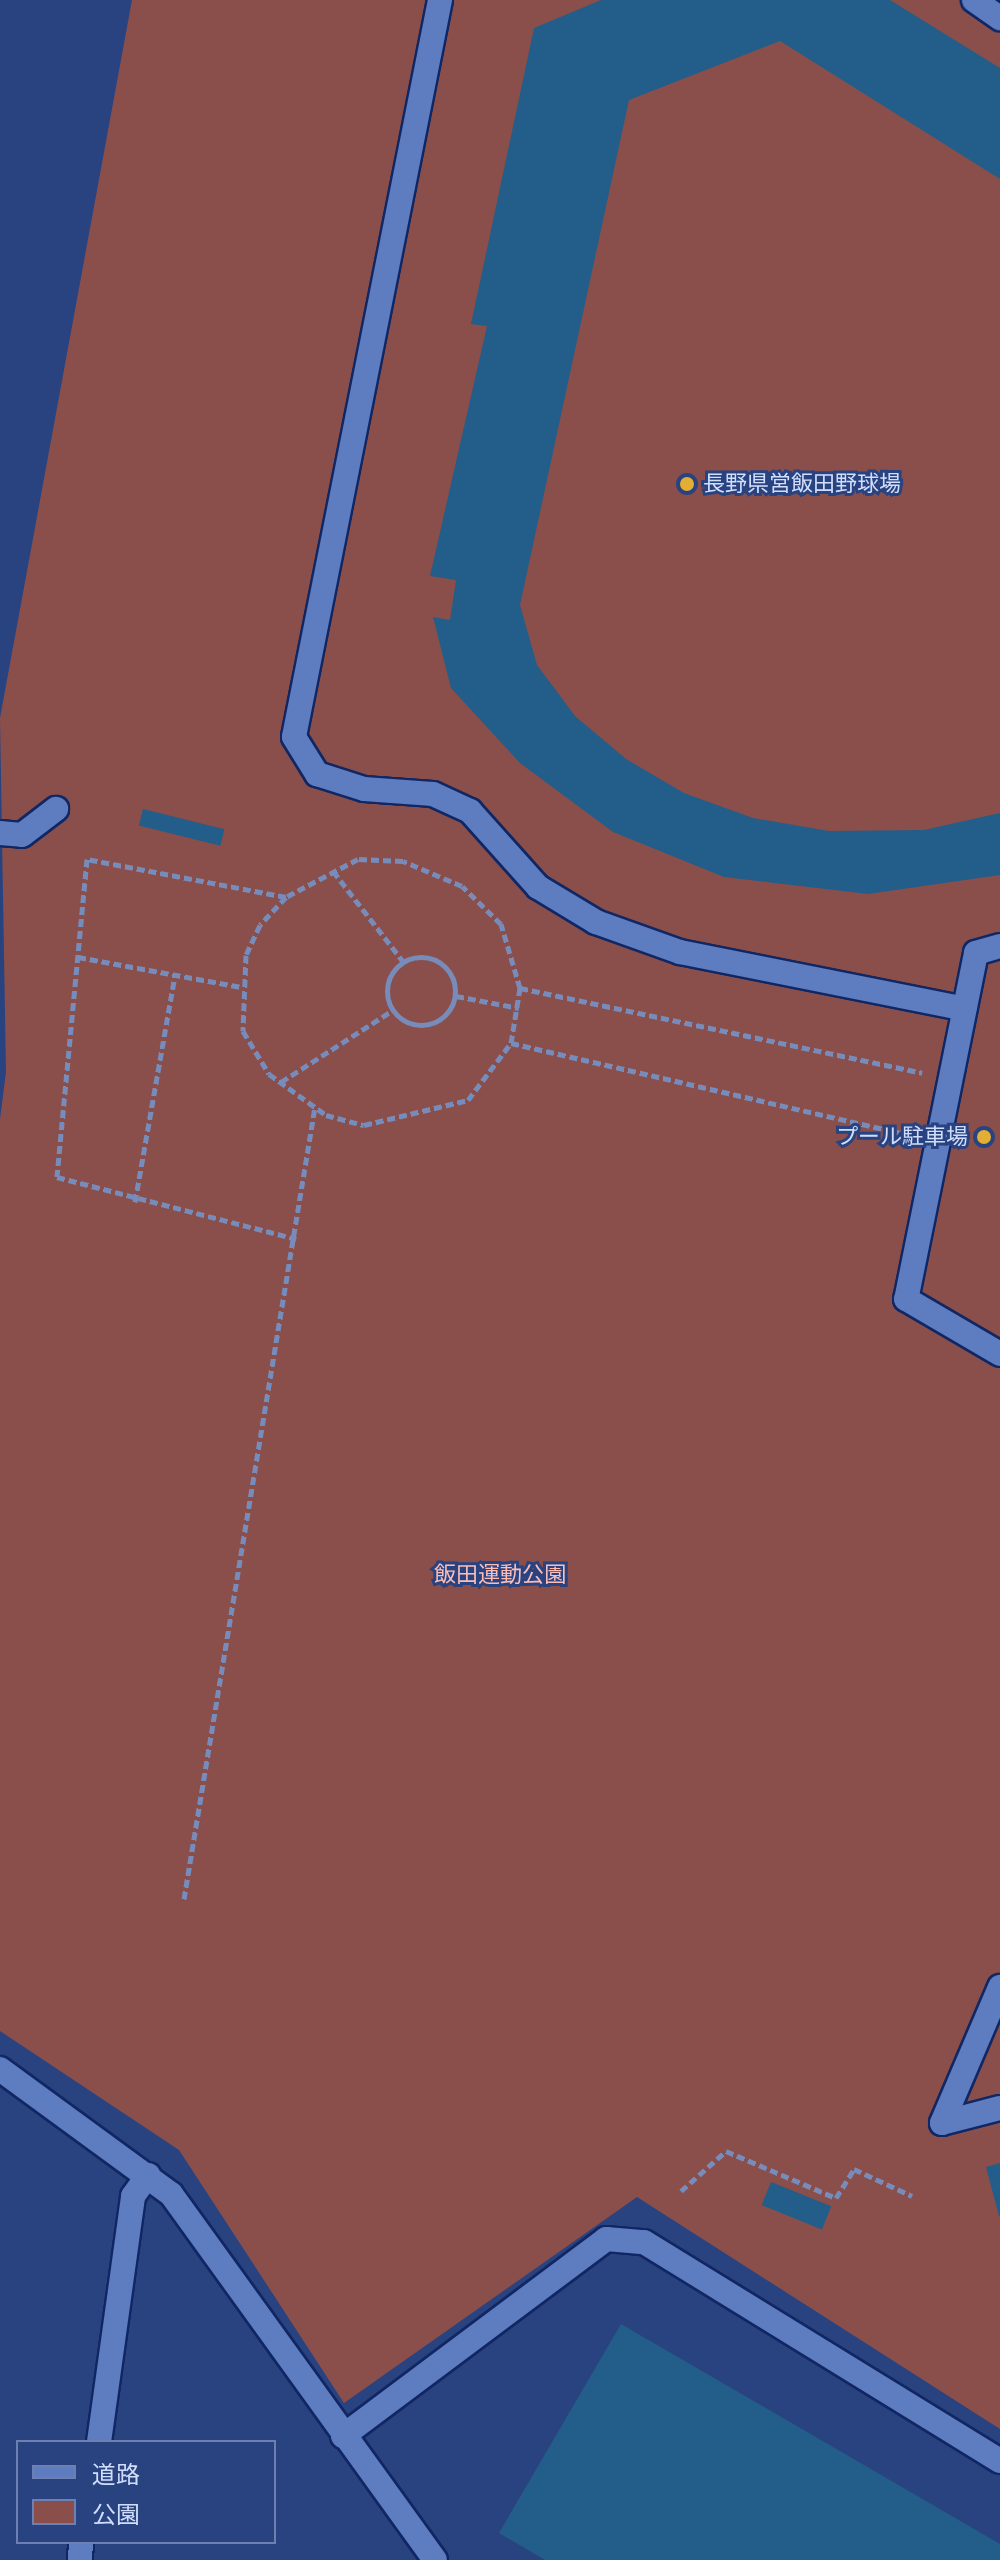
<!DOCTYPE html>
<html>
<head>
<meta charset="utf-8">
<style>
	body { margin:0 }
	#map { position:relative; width:1000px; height:2560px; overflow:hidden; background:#294381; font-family:Arial,"Noto Sans JP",sans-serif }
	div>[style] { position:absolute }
	.green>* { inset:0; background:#8a4f4b }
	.building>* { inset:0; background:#235d89; transform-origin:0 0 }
	.path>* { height:5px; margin-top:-2.5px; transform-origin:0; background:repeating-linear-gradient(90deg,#778cbb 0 8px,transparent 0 12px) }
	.path>.ring { margin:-2.5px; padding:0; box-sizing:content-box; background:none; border:5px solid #778cbb; border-radius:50% }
	.roads { filter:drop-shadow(2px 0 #112763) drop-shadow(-2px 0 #112763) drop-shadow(0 2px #112763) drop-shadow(0 -2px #112763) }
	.minor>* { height:24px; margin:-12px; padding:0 12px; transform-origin:12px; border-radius:12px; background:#5e7cc0 }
	.dots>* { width:22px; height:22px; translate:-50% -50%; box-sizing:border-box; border:4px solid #294381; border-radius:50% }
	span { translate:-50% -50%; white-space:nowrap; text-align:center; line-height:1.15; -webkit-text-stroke:6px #294381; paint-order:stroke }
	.poi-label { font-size:22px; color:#d0defc }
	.left { translate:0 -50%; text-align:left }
	.right { translate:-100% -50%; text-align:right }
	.park-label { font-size:22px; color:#fcbdb7 }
	.legend { position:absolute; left:16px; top:2440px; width:260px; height:104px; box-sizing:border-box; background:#294381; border:2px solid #6c81b2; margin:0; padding:10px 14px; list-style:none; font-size:24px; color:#d0defc }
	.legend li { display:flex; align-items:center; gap:16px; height:40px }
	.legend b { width:40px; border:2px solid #6c81b2 }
</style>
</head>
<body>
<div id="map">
	<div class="green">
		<i style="clip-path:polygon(132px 0,1000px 0,1000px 2429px,637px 2197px,344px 2403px,179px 2150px,0 2031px,0 1119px,6px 1072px,0 718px)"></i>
	</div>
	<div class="building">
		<i style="clip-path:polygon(601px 0,890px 0,1000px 68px,1000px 179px,780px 41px,629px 100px,520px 605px,537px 665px,575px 716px,626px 759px,684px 793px,753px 818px,829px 831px,924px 830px,1000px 813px,1000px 875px,868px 894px,724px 877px,613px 832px,520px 763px,451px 688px,433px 617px,450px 620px,456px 580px,430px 576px,487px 326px,471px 324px,534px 28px)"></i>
		<i style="left:143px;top:809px;width:84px;height:17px;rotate:14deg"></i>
		<i style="clip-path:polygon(1000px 2163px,1000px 2216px,999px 2216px,986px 2167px)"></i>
		<i style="left:771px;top:2182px;width:65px;height:25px;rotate:22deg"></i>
		<i style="clip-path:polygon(621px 2324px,1000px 2544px,1000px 2560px,545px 2560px,499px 2533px)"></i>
	</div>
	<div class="path">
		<i style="left:333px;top:871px;width:113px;rotate:52.2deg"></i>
		<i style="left:286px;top:897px;width:203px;rotate:-169.2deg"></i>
		<i style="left:87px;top:859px;width:319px;rotate:95.4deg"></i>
		<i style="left:57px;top:1177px;width:247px;rotate:14.5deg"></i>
		<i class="ring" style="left:387px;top:957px;width:63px;height:63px"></i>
		<i style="left:78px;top:957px;width:166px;rotate:10.4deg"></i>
		<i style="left:520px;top:988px;width:411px;rotate:11.9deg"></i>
		<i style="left:456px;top:996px;width:64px;rotate:10.8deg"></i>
		<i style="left:511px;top:1043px;width:56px;rotate:-80.7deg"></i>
		<i style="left:520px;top:988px;width:67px;rotate:-106.5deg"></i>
		<i style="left:501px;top:924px;width:54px;rotate:-135.7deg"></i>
		<i style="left:462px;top:886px;width:64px;rotate:-157deg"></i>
		<i style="left:403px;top:861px;width:45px;rotate:-177.5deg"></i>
		<i style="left:358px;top:859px;width:81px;rotate:152.2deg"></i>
		<i style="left:286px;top:897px;width:38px;rotate:133deg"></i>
		<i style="left:260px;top:925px;width:33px;rotate:115deg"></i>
		<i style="left:246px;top:955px;width:76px;rotate:92.3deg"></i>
		<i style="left:243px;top:1031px;width:50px;rotate:58.8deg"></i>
		<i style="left:269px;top:1074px;width:70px;rotate:35.7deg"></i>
		<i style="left:326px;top:1115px;width:39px;rotate:15deg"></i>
		<i style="left:364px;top:1125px;width:107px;rotate:-13.5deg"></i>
		<i style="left:468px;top:1100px;width:71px;rotate:-53deg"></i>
		<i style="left:511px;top:1043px;width:409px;rotate:13deg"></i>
		<i style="left:281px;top:1082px;width:133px;rotate:-32.7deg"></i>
		<i style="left:135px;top:1202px;width:230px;rotate:-80deg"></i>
		<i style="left:184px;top:1899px;width:803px;rotate:-80.61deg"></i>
		<i style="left:681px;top:2191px;width:60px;rotate:-41.6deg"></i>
		<i style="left:726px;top:2151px;width:120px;rotate:23.1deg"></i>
		<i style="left:836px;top:2198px;width:34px;rotate:-58deg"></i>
		<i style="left:854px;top:2169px;width:64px;rotate:25deg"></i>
	</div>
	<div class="roads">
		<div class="minor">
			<i style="left:440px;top:0;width:751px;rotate:101.21deg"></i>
			<i style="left:294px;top:737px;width:44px;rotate:58.1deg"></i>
			<i style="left:317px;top:774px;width:49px;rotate:17.7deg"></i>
			<i style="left:364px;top:789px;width:69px;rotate:4.1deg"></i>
			<i style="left:433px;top:794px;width:41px;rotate:24.7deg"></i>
			<i style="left:470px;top:811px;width:102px;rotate:48.2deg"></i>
			<i style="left:538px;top:887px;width:68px;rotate:31.1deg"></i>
			<i style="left:596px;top:922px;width:89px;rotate:19.7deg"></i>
			<i style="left:680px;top:952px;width:290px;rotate:11.3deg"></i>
			<i style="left:974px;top:0;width:32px;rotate:35deg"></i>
			<i style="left:0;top:833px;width:22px;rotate:5deg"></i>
			<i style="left:22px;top:835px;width:43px;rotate:-37.4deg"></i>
			<i style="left:1000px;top:946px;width:25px;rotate:164deg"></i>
			<i style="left:976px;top:953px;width:353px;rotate:101.4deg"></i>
			<i style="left:906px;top:1299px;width:109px;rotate:30.3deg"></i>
			<i style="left:0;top:2069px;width:212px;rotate:36.2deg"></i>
			<i style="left:171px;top:2194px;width:451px;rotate:54.2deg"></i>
			<i style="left:942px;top:2123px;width:148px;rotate:-66.9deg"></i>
			<i style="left:942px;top:2123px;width:60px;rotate:-14.5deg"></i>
			<i style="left:343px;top:2436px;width:329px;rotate:-36.8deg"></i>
			<i style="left:606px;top:2239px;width:38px;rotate:5deg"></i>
			<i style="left:644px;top:2242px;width:418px;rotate:31.6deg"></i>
			<i style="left:99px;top:2442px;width:248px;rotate:-82.1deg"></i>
			<i style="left:133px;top:2196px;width:26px;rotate:-54deg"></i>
			<i style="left:80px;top:2560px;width:18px;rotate:-87deg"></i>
		</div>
	</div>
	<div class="dots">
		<i style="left:687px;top:484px;background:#e2af34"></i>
		<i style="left:984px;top:1137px;background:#e2af34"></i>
	</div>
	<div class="poi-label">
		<span class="left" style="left:703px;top:484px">長野県営飯田野球場</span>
		<span class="right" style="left:968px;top:1137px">プール駐車場</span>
	</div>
	<div class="park-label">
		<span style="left:500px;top:1575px">飯田運動公園</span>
	</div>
	<ul class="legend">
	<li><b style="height:10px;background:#5e7cc0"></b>道路</li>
	<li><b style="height:22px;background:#8a4f4b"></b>公園</li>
	</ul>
</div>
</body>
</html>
